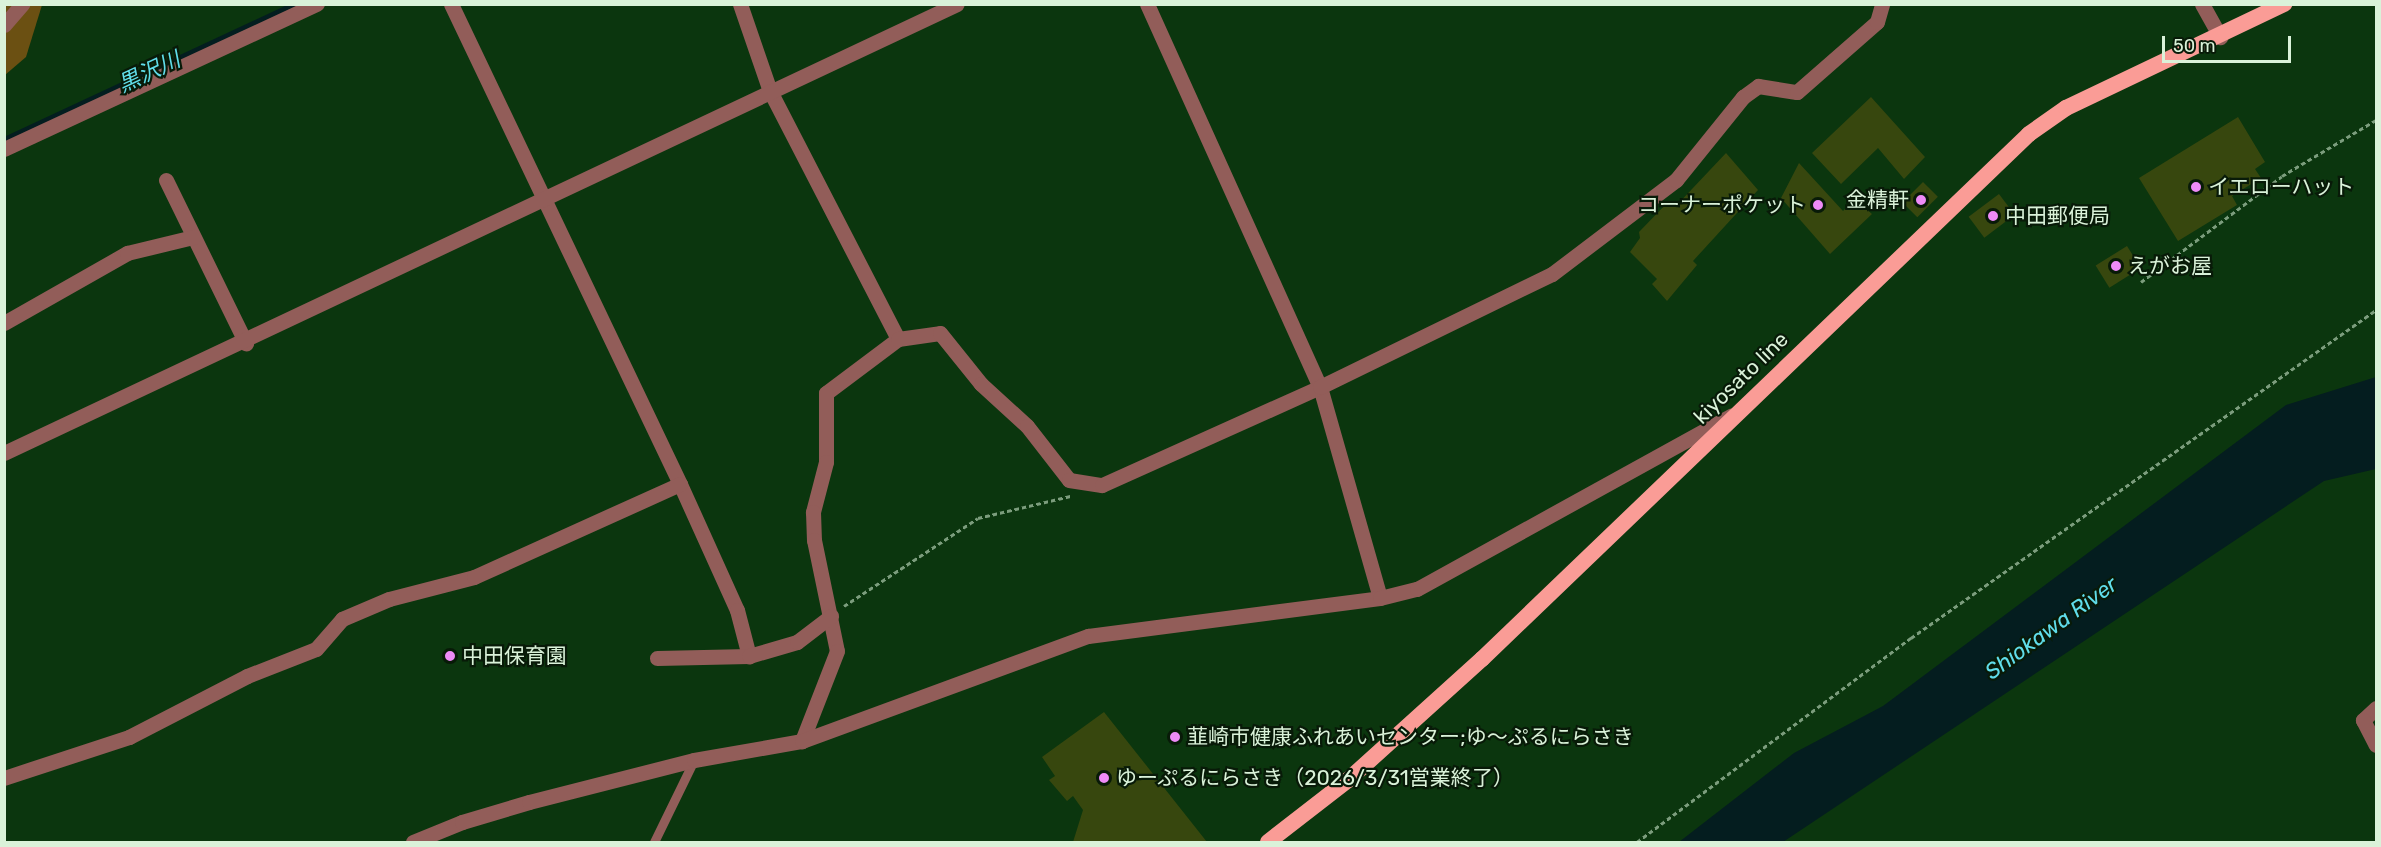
<!DOCTYPE html>
<html>
<head>
<meta charset="utf-8">
<style>
	body { margin:0 }
	#map { position:relative; width:2381px; height:847px; overflow:hidden; background:#0b360e; font-family:Rubik,"Noto Sans JP",sans-serif }
	div>[style] { position:absolute }
	.green>* { inset:0; background:#6b5012 }
	.water>* { inset:0; background:#041d1f }
	.stream>* { height:5px; margin:-2.5px; padding:0 2.5px; transform-origin:2.5px; border-radius:2.5px; background:#041d1f }
	.building>* { inset:0; background:#37470e; transform-origin:0 0 }
	.path>* { height:3px; margin-top:-1.5px; transform-origin:0; background:repeating-linear-gradient(90deg,#7c9d7d 0 4.5px,transparent 0 7.5px) }
	.service>* { height:9px; margin:-4.5px; padding:0 4.5px; transform-origin:4.5px; border-radius:4.5px; background:#925d59 }
	.minor>* { height:15px; margin:-7.5px; padding:0 7.5px; transform-origin:7.5px; border-radius:7.5px; background:#925d59 }
	.tertiary>* { height:15px; margin:-7.5px; padding:0 7.5px; transform-origin:7.5px; border-radius:7.5px; background:#925d59 }
	.trunk>* { height:16px; margin:-8px; padding:0 8px; transform-origin:8px; border-radius:8px; background:#fa9c96 }
	.dots>* { width:16px; height:16px; translate:-50% -50%; box-sizing:border-box; border:3px solid #081a08; border-radius:50% }
	span { translate:-50% -50%; white-space:nowrap; text-align:center; line-height:1.15; -webkit-text-stroke:4.5px #081a08; paint-order:stroke }
	.poi-label { font-size:21px; color:#daf2d9 }
	.left { translate:0 -50%; text-align:left }
	.right { translate:-100% -50%; text-align:right }
	.street-label { font-size:21px; color:#daf2d9 }
	.water-label { font-size:22px; color:#60ddea; font-style:italic }
	.frame { position:absolute; inset:0; border:6px solid #daf2d9; pointer-events:none }
	.scale { position:absolute; left:2162px; top:36px; width:129px; height:27px; box-sizing:border-box; border:3px solid #daf2d9; border-top:0; padding-left:8px; font-size:18px; line-height:21px; white-space:nowrap; color:#daf2d9; -webkit-text-stroke:4px #081a08; paint-order:stroke }
</style>
</head>
<body>
<div id="map">
	<div class="green">
		<i style="clip-path:polygon(5px 5px,42px 5px,26px 57px,5px 75px)"></i>
	</div>
	<div class="water">
		<i style="clip-path:polygon(2376px 377px,2376px 469px,2324px 481px,1783px 842px,1679px 842px,1794px 753px,1883px 706px,2286px 405px)"></i>
	</div>
	<div class="stream">
		<i style="left:4px;top:139px;width:320px;rotate:-25deg"></i>
	</div>
	<div class="building">
		<i style="clip-path:polygon(1871px 97px,1925px 157px,1904px 179px,1878px 148px,1841px 184px,1812px 153px)"></i>
		<i style="clip-path:polygon(2238px 117px,2265px 162px,2255px 169px,2261px 178px,2232px 196px,2237px 205px,2178px 241px,2139px 178px)"></i>
		<i style="clip-path:polygon(1726px 153px,1758px 190px,1693px 261px,1697px 265px,1667px 301px,1652px 284px,1657px 279px,1630px 252px,1640px 238px,1639px 232px,1667px 203px,1675px 207px)"></i>
		<i style="clip-path:polygon(1799px 163px,1843px 211px,1855px 199px,1872px 214px,1830px 254px,1781px 198px)"></i>
		<i style="left:1923px;top:182px;width:21px;height:29px;rotate:45deg"></i>
		<i style="left:1999px;top:194px;width:26px;height:38px;rotate:53deg"></i>
		<i style="left:2127px;top:246px;width:26px;height:37px;rotate:58deg"></i>
		<i style="clip-path:polygon(1104px 712px,1207px 842px,1073px 842px,1083px 810px,1073px 796px,1067px 801px,1049px 780px,1055px 776px,1042px 757px)"></i>
	</div>
	<div class="path">
		<i style="left:2141px;top:282px;width:176px;rotate:-36.9deg"></i>
		<i style="left:2282px;top:176px;width:109px;rotate:-30.8deg"></i>
		<i style="left:844px;top:606px;width:160px;rotate:-33.3deg"></i>
		<i style="left:978px;top:518px;width:95px;rotate:-13.4deg"></i>
		<i style="left:1637px;top:842px;width:342px;rotate:-36.7deg"></i>
		<i style="left:1911px;top:638px;width:569px;rotate:-35.2deg"></i>
	</div>
	<div class="service">
		<i style="left:654px;top:842px;width:91px;rotate:-64deg"></i>
	</div>
	<div class="minor">
		<i style="left:451px;top:4px;width:532px;rotate:64.49deg"></i>
		<i style="left:680px;top:484px;width:138px;rotate:65.7deg"></i>
		<i style="left:737px;top:610px;width:48px;rotate:75.4deg"></i>
		<i style="left:740px;top:4px;width:92px;rotate:71deg"></i>
		<i style="left:770px;top:91px;width:279px;rotate:62.7deg"></i>
		<i style="left:898px;top:339px;width:90px;rotate:143.1deg"></i>
		<i style="left:826px;top:393px;width:69px;rotate:90deg"></i>
		<i style="left:826px;top:462px;width:52px;rotate:104.6deg"></i>
		<i style="left:813px;top:512px;width:28px;rotate:88deg"></i>
		<i style="left:814px;top:540px;width:113px;rotate:78.3deg"></i>
		<i style="left:837px;top:651px;width:97px;rotate:111.3deg"></i>
		<i style="left:1147px;top:4px;width:420px;rotate:65.7deg"></i>
		<i style="left:1320px;top:387px;width:219px;rotate:74.1deg"></i>
		<i style="left:2202px;top:4px;width:38px;rotate:61deg"></i>
		<i style="left:4px;top:25px;width:28px;rotate:-49deg"></i>
		<i style="left:4px;top:149px;width:345px;rotate:-24.9deg"></i>
		<i style="left:166px;top:180px;width:182px;rotate:63.9deg"></i>
		<i style="left:4px;top:323px;width:142px;rotate:-29.6deg"></i>
		<i style="left:127px;top:253px;width:68px;rotate:-13.6deg"></i>
		<i style="left:898px;top:339px;width:42px;rotate:-8.1deg"></i>
		<i style="left:940px;top:333px;width:65px;rotate:51.2deg"></i>
		<i style="left:981px;top:384px;width:62px;rotate:42.4deg"></i>
		<i style="left:1027px;top:426px;width:68px;rotate:52.1deg"></i>
		<i style="left:1069px;top:480px;width:33px;rotate:9deg"></i>
		<i style="left:1102px;top:485px;width:239px;rotate:-24.2deg"></i>
		<i style="left:1320px;top:387px;width:258px;rotate:-26deg"></i>
		<i style="left:1552px;top:274px;width:156px;rotate:-37.2deg"></i>
		<i style="left:1676px;top:180px;width:107px;rotate:-51.1deg"></i>
		<i style="left:1743px;top:97px;width:19px;rotate:-36deg"></i>
		<i style="left:1758px;top:86px;width:39px;rotate:9deg"></i>
		<i style="left:1797px;top:92px;width:106px;rotate:-41.2deg"></i>
		<i style="left:1877px;top:22px;width:19px;rotate:-74deg"></i>
		<i style="left:657px;top:658px;width:92px;rotate:-1.2deg"></i>
		<i style="left:749px;top:656px;width:50px;rotate:-16.3deg"></i>
		<i style="left:797px;top:642px;width:43px;rotate:-37.4deg"></i>
		<i style="left:2376px;top:708px;width:18px;rotate:137deg"></i>
		<i style="left:2363px;top:720px;width:28px;rotate:63deg"></i>
		<i style="left:4px;top:778px;width:132px;rotate:-18.2deg"></i>
		<i style="left:129px;top:737px;width:133px;rotate:-27.3deg"></i>
		<i style="left:247px;top:676px;width:74px;rotate:-21.4deg"></i>
		<i style="left:316px;top:649px;width:40px;rotate:-49deg"></i>
		<i style="left:342px;top:619px;width:51px;rotate:-23.1deg"></i>
		<i style="left:389px;top:599px;width:88px;rotate:-14.5deg"></i>
		<i style="left:474px;top:577px;width:226px;rotate:-24.3deg"></i>
		<i style="left:413px;top:842px;width:53px;rotate:-22.2deg"></i>
		<i style="left:462px;top:822px;width:70px;rotate:-16.6deg"></i>
		<i style="left:529px;top:802px;width:170px;rotate:-14.3deg"></i>
		<i style="left:694px;top:760px;width:110px;rotate:-10deg"></i>
		<i style="left:802px;top:741px;width:305px;rotate:-20.2deg"></i>
		<i style="left:1088px;top:636px;width:294px;rotate:-7.4deg"></i>
		<i style="left:1380px;top:598px;width:38px;rotate:-14deg"></i>
		<i style="left:1417px;top:589px;width:359px;rotate:-28.9deg"></i>
	</div>
	<div class="tertiary">
		<i style="left:4px;top:453px;width:1053px;rotate:-25.23deg"></i>
	</div>
	<div class="trunk">
		<i style="left:1268px;top:842px;width:101px;rotate:-37.8deg"></i>
		<i style="left:1348px;top:780px;width:181px;rotate:-42.1deg"></i>
		<i style="left:1482px;top:659px;width:758px;rotate:-43.82deg"></i>
		<i style="left:2029px;top:134px;width:45px;rotate:-35.1deg"></i>
		<i style="left:2066px;top:108px;width:242px;rotate:-25.5deg"></i>
	</div>
	<div class="dots">
		<i style="left:2196px;top:187px;background:#ee8bf7"></i>
		<i style="left:1921px;top:200px;background:#ee8bf7"></i>
		<i style="left:1818px;top:205px;background:#ee8bf7"></i>
		<i style="left:1993px;top:216px;background:#ee8bf7"></i>
		<i style="left:2116px;top:266px;background:#ee8bf7"></i>
		<i style="left:450px;top:656px;background:#ee8bf7"></i>
		<i style="left:1175px;top:737px;background:#ee8bf7"></i>
		<i style="left:1104px;top:778px;background:#ee8bf7"></i>
	</div>
	<div class="poi-label">
		<span class="left" style="left:2208px;top:187px">イエローハット</span>
		<span class="right" style="left:1909px;top:200px">金精軒</span>
		<span class="right" style="left:1806px;top:205px">コーナーポケット</span>
		<span class="left" style="left:2005px;top:216px">中田郵便局</span>
		<span class="left" style="left:2128px;top:266px">えがお屋</span>
		<span class="left" style="left:462px;top:656px">中田保育園</span>
		<span class="left" style="left:1187px;top:737px">韮崎市健康ふれあいセンター;ゆ～ぷるにらさき</span>
		<span class="left" style="left:1116px;top:778px">ゆーぷるにらさき（2026/3/31営業終了）</span>
	</div>
	<div class="street-label">
		<span style="left:1741px;top:378px;rotate:-44deg">kiyosato line</span>
	</div>
	<div class="water-label">
		<span style="left:149px;top:72px;rotate:-25deg">黒沢川</span>
		<span style="left:2051px;top:628px;rotate:-36deg">Shiokawa River</span>
	</div>
	<div class="frame"></div>
	<div class="scale">50 m</div>
</div>
</body>
</html>
